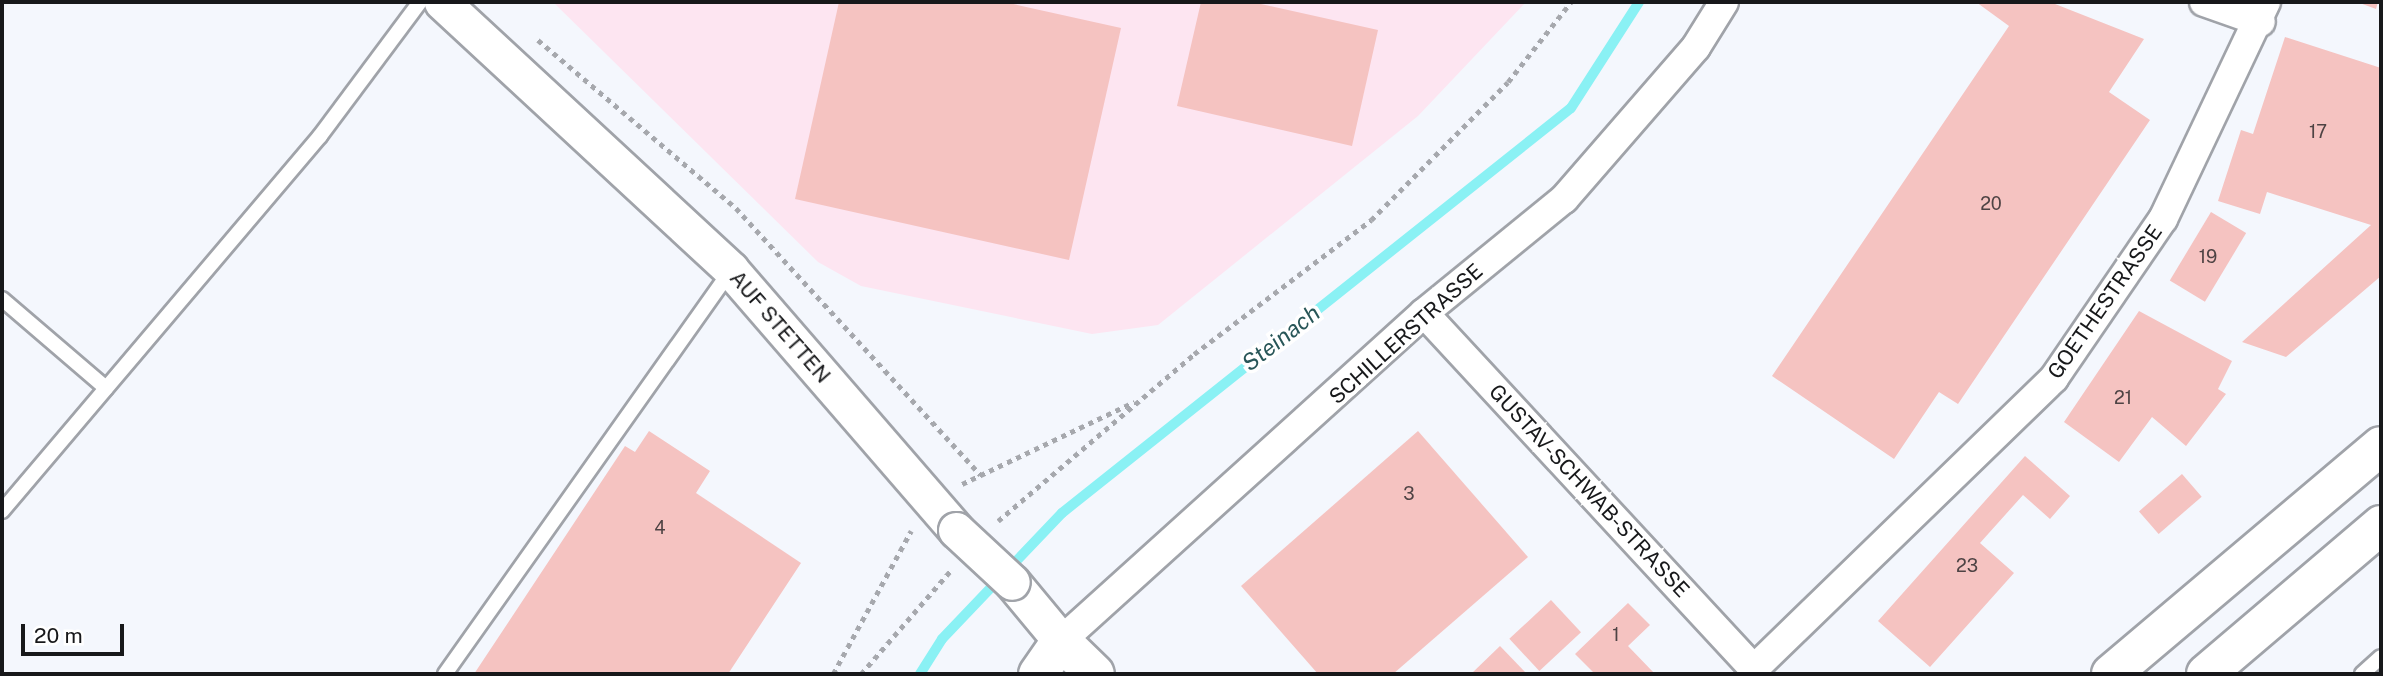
<!DOCTYPE html>
<html>
<head>
<meta charset="utf-8">
<style>
	body { margin:0 }
	#map { position:relative; width:2383px; height:676px; overflow:hidden; background:#f4f7fd; font-family:"Public Sans",sans-serif }
	div>[style] { position:absolute }
	.education>* { inset:0; background:#fde5f1 }
	.stream>* { height:10px; margin:-5px; padding:0 5px; transform-origin:5px; border-radius:5px; background:#8af1f4 }
	.building>* { inset:0; background:#f5c3c1; transform-origin:0 0 }
	.path>* { height:4.5px; margin-top:-2.25px; transform-origin:0; background:repeating-linear-gradient(90deg,#a6a8ad 0 5px,transparent 0 10px) }
	.roads { filter:drop-shadow(2px 0 #a0a3a9) drop-shadow(-2px 0 #a0a3a9) drop-shadow(0 2px #a0a3a9) drop-shadow(0 -2px #a0a3a9) }
	.service>* { height:14px; margin:-7px; padding:0 7px; transform-origin:7px; border-radius:7px; background:#fff }
	.minor>* { height:28px; margin:-14px; padding:0 14px; transform-origin:14px; border-radius:14px; background:#fff }
	.tertiary>* { height:35px; margin:-17.5px; padding:0 17.5px; transform-origin:17.5px; border-radius:17.5px; background:#fff }
	.primary>* { height:38px; margin:-19px; padding:0 19px; transform-origin:19px; border-radius:19px; background:#fff }
	.trunk>* { height:38px; margin:-19px; padding:0 19px; transform-origin:19px; border-radius:19px; background:#fff }
	.bridges { filter:drop-shadow(2px 0 #a0a3a9) drop-shadow(-2px 0 #a0a3a9) drop-shadow(0 2px #a0a3a9) drop-shadow(0 -2px #a0a3a9) }
	.tertiary-bridge>* { height:35px; margin:-17.5px; padding:0 17.5px; transform-origin:17.5px; border-radius:17.5px; background:#fff }
	span { translate:-50% -50%; white-space:nowrap; text-align:center; line-height:1.15; -webkit-text-stroke:7px #fff; paint-order:stroke }
	.number-label { font-size:18px; color:#4e4344 }
	.number-label span { -webkit-text-stroke-width:0 }
	.street-label { font-size:21px; color:#17181a }
	.water-label { font-size:23px; color:#285658; font-style:italic }
	.frame { position:absolute; inset:0; border:4px solid #17181a; pointer-events:none }
	.scale { position:absolute; left:21px; top:624px; width:103px; height:32px; box-sizing:border-box; border:4px solid #17181a; border-top:0; padding-left:9px; font-size:21px; line-height:24px; white-space:nowrap; color:#17181a; -webkit-text-stroke:5px #fff; paint-order:stroke }
</style>
</head>
<body>
<div id="map">
	<div class="education">
		<i style="clip-path:polygon(553px 2px,1526px 2px,1418px 116px,1158px 325px,1092px 334px,861px 286px,818px 262px)"></i>
	</div>
	<div class="stream">
		<i style="left:920px;top:674px;width:41px;rotate:-57.8deg"></i>
		<i style="left:942px;top:639px;width:174px;rotate:-46.4deg"></i>
		<i style="left:1062px;top:513px;width:650px;rotate:-38.51deg"></i>
		<i style="left:1571px;top:108px;width:126px;rotate:-57.3deg"></i>
	</div>
	<div class="building">
		<i style="clip-path:polygon(839px 2px,1004px 2px,1121px 28px,1069px 260px,795px 199px)"></i>
		<i style="clip-path:polygon(1201px 2px,1252px 2px,1378px 30px,1352px 146px,1177px 106px)"></i>
		<i style="clip-path:polygon(1976px 2px,2050px 2px,2144px 39px,2109px 92px,2150px 120px,1958px 404px,1939px 392px,1894px 459px,1772px 376px,2009px 26px)"></i>
		<i style="clip-path:polygon(2357px 2px,2378px 2px,2376px 9px)"></i>
		<i style="clip-path:polygon(2285px 37px,2381px 68px,2381px 276px,2286px 357px,2242px 342px,2371px 225px,2267px 192px,2260px 214px,2218px 201px,2241px 130px,2253px 134px)"></i>
		<i style="left:2211px;top:212px;width:41px;height:80px;rotate:31deg"></i>
		<i style="clip-path:polygon(2139px 311px,2232px 361px,2218px 389px,2226px 394px,2186px 446px,2152px 417px,2119px 462px,2064px 422px)"></i>
		<i style="clip-path:polygon(649px 431px,710px 471px,696px 493px,801px 563px,728px 674px,474px 674px,625px 446px,635px 452px)"></i>
		<i style="clip-path:polygon(1418px 431px,1528px 557px,1393px 674px,1318px 674px,1241px 586px)"></i>
		<i style="clip-path:polygon(2025px 456px,2070px 496px,2050px 519px,2023px 495px,1980px 543px,2014px 573px,1930px 667px,1878px 621px)"></i>
		<i style="left:2182px;top:474px;width:30px;height:57px;rotate:49deg"></i>
		<i style="left:1551px;top:600px;width:44px;height:57px;rotate:47deg"></i>
		<i style="clip-path:polygon(1628px 603px,1650px 625px,1628px 646px,1655px 674px,1595px 674px,1575px 654px)"></i>
		<i style="clip-path:polygon(1500px 646px,1527px 674px,1471px 674px)"></i>
	</div>
	<div class="path">
		<i style="left:538px;top:40px;width:260px;rotate:40.3deg"></i>
		<i style="left:736px;top:208px;width:362px;rotate:47.5deg"></i>
		<i style="left:962px;top:484px;width:191px;rotate:-25.5deg"></i>
		<i style="left:998px;top:521px;width:257px;rotate:-40.4deg"></i>
		<i style="left:1194px;top:354px;width:222px;rotate:-37.1deg"></i>
		<i style="left:1371px;top:220px;width:194px;rotate:-45.2deg"></i>
		<i style="left:1508px;top:82px;width:102px;rotate:-51.8deg"></i>
		<i style="left:833px;top:674px;width:163px;rotate:-61.4deg"></i>
		<i style="left:861px;top:674px;width:138px;rotate:-49.1deg"></i>
	</div>
	<div class="roads">
		<div class="service">
			<i style="left:2px;top:299px;width:137px;rotate:40.6deg"></i>
			<i style="left:2px;top:511px;width:492px;rotate:-49.7deg"></i>
			<i style="left:320px;top:136px;width:167px;rotate:-53.3deg"></i>
			<i style="left:445px;top:674px;width:495px;rotate:-54.7deg"></i>
			<i style="left:2362px;top:674px;width:25px;rotate:-42deg"></i>
		</div>
		<div class="minor">
			<i style="left:2204px;top:2px;width:60px;rotate:19.3deg"></i>
			<i style="left:1424px;top:313px;width:485px;rotate:47.2deg"></i>
			<i style="left:1754px;top:669px;width:418px;rotate:-44.1deg"></i>
			<i style="left:2054px;top:378px;width:193px;rotate:-55.6deg"></i>
			<i style="left:2163px;top:219px;width:240px;rotate:-64.6deg"></i>
			<i style="left:1061px;top:641px;width:489px;rotate:-42.1deg"></i>
			<i style="left:1424px;top:313px;width:181px;rotate:-39.2deg"></i>
			<i style="left:1564px;top:199px;width:201px;rotate:-49deg"></i>
			<i style="left:1696px;top:47px;width:53px;rotate:-58.1deg"></i>
		</div>
		<div class="tertiary">
			<i style="left:442px;top:2px;width:394px;rotate:42.8deg"></i>
			<i style="left:731px;top:270px;width:344px;rotate:49.1deg"></i>
			<i style="left:1012px;top:582px;width:77px;rotate:50.3deg"></i>
		</div>
		<div class="primary">
			<i style="left:1038px;top:674px;width:40px;rotate:-55.1deg"></i>
			<i style="left:1061px;top:641px;width:47px;rotate:44.1deg"></i>
		</div>
		<div class="trunk">
			<i style="left:2111px;top:674px;width:353px;rotate:-40.2deg"></i>
			<i style="left:2206px;top:674px;width:230px;rotate:-40.4deg"></i>
		</div>
	</div>
	<div class="bridges">
		<div class="tertiary-bridge">
			<i style="left:956px;top:530px;width:76px;rotate:42.9deg"></i>
		</div>
	</div>
	<div class="number-label">
		<span style="left:2318px;top:132px">17</span>
		<span style="left:1991px;top:204px">20</span>
		<span style="left:2208px;top:257px">19</span>
		<span style="left:2123px;top:398px">21</span>
		<span style="left:1409px;top:494px">3</span>
		<span style="left:660px;top:528px">4</span>
		<span style="left:1967px;top:566px">23</span>
		<span style="left:1616px;top:635px">1</span>
	</div>
	<div class="street-label">
		<span style="left:2105px;top:302px;rotate:-55deg">GOETHESTRASSE</span>
		<span style="left:780px;top:327px;rotate:49deg">AUF STETTEN</span>
		<span style="left:1406px;top:334px;rotate:-42deg">SCHILLERSTRASSE</span>
		<span style="left:1589px;top:491px;rotate:47deg">GUSTAV-SCHWAB-STRASSE</span>
	</div>
	<div class="water-label">
		<span style="left:1281px;top:338px;rotate:-38deg">Steinach</span>
	</div>
	<div class="frame"></div>
	<div class="scale">20 m</div>
</div>
</body>
</html>
